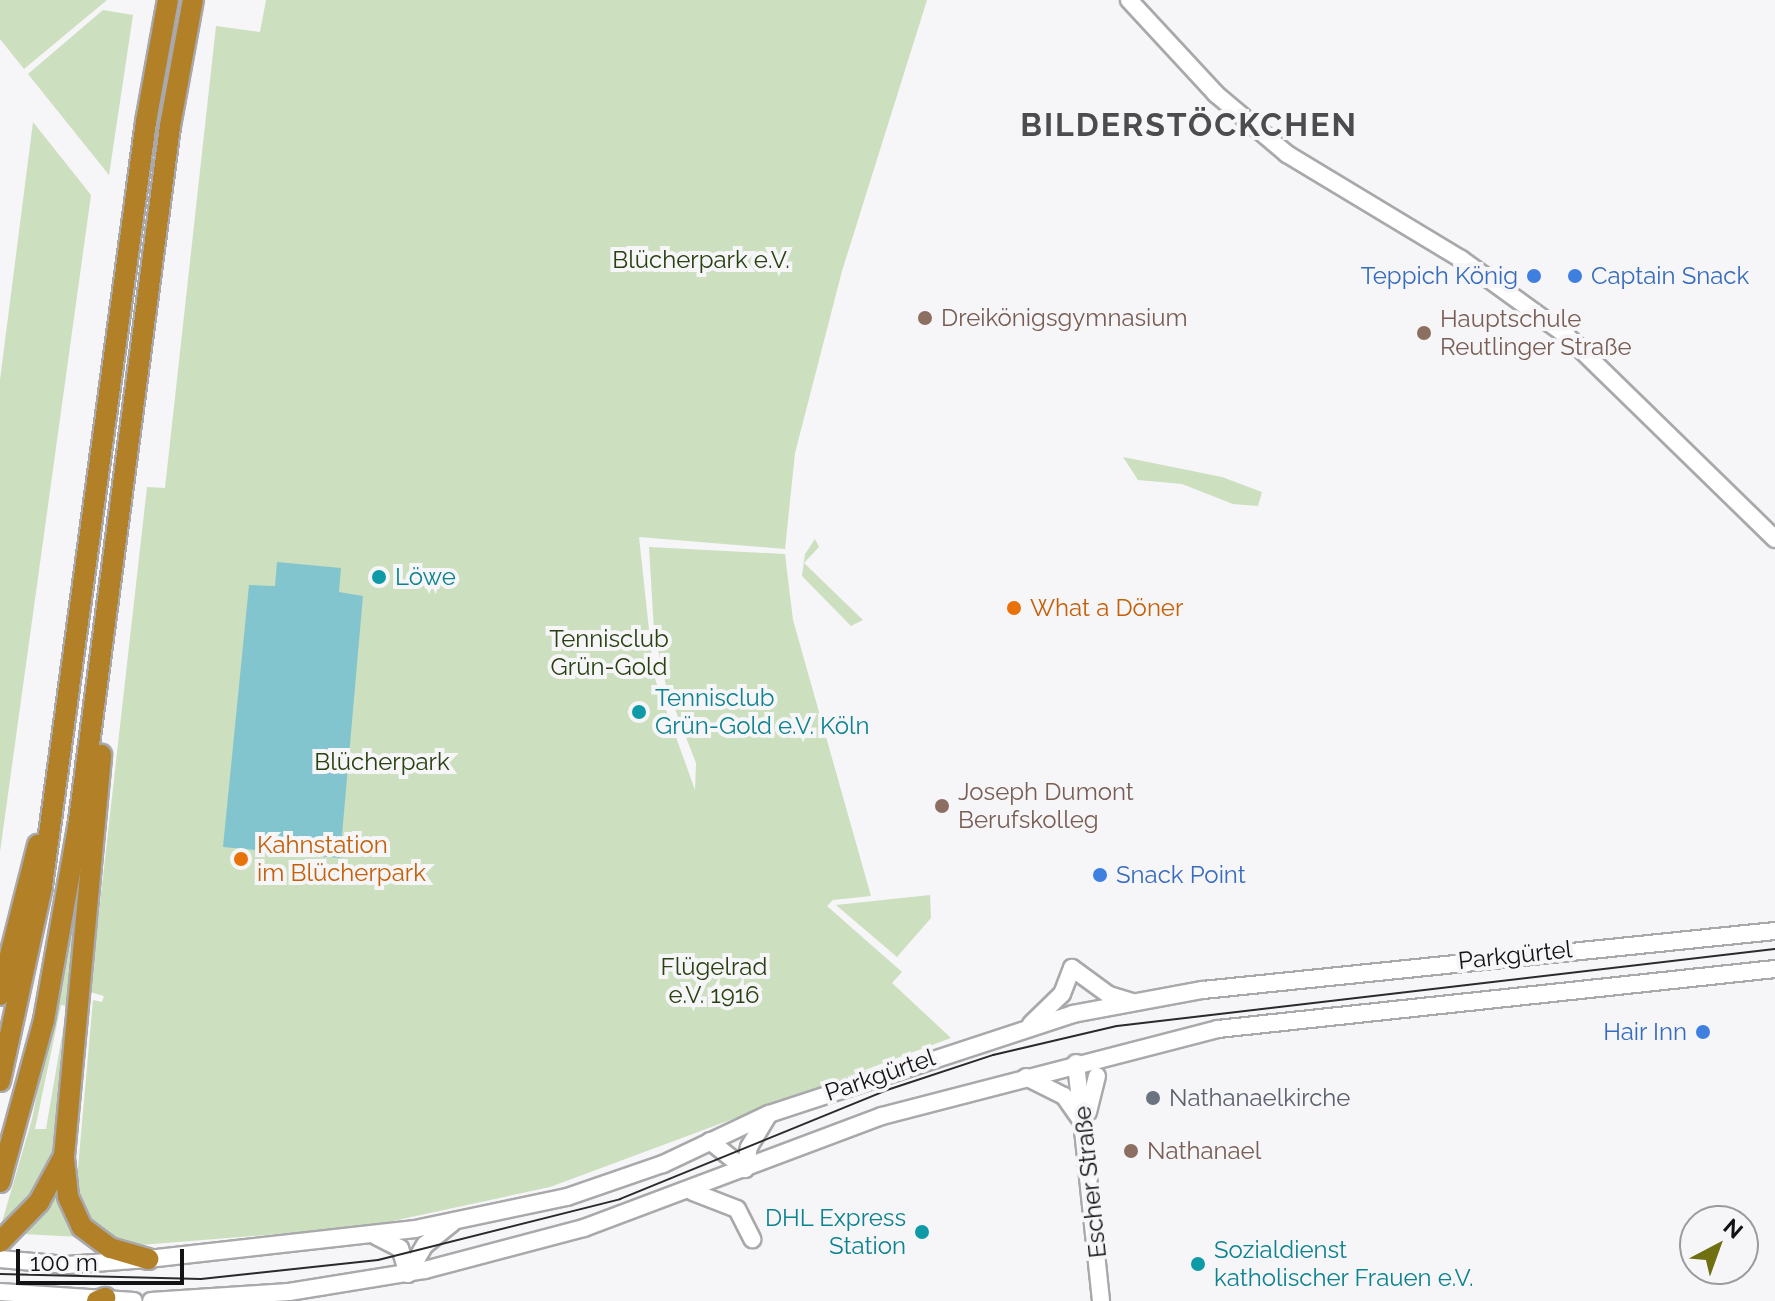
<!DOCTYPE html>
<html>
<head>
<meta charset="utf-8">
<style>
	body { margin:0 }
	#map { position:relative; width:1775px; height:1301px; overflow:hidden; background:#f6f5f8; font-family:Raleway,sans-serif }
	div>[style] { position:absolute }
	.green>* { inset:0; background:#ccdfbf }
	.water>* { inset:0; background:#82c5cf }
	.roads { filter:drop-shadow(2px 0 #a9a8ab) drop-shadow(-2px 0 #a9a8ab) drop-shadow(0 2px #a9a8ab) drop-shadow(0 -2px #a9a8ab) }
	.secondary>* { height:16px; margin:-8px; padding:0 8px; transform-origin:8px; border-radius:8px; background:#fff }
	.highway>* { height:20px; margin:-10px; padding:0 10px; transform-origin:10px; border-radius:10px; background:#b18027 }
	.tram>* { height:2px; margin:-1px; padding:0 1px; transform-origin:1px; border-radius:1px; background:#2a292b }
	.dots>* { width:22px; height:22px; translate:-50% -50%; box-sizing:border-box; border:4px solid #f6f5f8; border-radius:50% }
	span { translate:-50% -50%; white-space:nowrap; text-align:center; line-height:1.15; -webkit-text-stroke:8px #f6f5f8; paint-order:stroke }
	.park-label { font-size:24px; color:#294110 }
	.shop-label { font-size:24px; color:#366cbe }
	.right { translate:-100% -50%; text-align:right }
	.left { translate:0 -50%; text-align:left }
	.education-label { font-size:24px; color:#785e54 }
	.culture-label { font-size:24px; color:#0d838f }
	.food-label { font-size:24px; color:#c56008 }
	.street-label { font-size:24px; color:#131214 }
	.worship-label { font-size:24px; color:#5b616d }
	.district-label { font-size:32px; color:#4c4b4d; font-weight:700; letter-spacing:2px }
	.north { position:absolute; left:1679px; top:1205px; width:80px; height:80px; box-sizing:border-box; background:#f6f5f8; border:2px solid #9b9a9d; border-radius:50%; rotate:41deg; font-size:22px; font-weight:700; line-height:32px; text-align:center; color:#131214 }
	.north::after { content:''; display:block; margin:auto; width:28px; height:36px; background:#707013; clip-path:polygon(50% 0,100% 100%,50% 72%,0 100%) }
	.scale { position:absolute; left:16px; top:1249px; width:168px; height:36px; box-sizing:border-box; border:4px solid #131214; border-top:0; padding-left:10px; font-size:24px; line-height:28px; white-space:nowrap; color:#131214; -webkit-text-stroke:6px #f6f5f8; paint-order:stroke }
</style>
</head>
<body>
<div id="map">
	<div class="green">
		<i style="clip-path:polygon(0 0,107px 0,24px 69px,0 39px)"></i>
		<i style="clip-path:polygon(266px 0,927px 0,842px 271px,795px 453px,785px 549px,639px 537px,654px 676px,695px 790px,696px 763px,666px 686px,654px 631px,649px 547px,785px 554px,793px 620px,871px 896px,833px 900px,827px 906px,902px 972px,892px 983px,951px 1038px,550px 1187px,365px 1227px,140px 1245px,148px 1250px,123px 1247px,91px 1230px,76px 1190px,93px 1000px,102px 1002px,104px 996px,90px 992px,147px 487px,165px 488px,216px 26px,260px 32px)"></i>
		<i style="clip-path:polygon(103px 10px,133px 15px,109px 175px,28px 74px)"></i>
		<i style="clip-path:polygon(33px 122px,91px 195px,0 852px,0 380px)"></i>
		<i style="clip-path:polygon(1123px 457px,1222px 477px,1262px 492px,1258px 506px,1233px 504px,1182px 484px,1138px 480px)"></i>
		<i style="clip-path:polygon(815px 539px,819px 547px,804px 563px,863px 620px,851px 626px,802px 576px,805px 554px)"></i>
		<i style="clip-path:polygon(evenodd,81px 870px,56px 1144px,42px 1185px,0 1229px,32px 1119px,81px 870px,61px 1005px,67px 1006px,46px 1129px,35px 1129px,61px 1005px)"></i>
		<i style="clip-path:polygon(930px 895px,931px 918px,897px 957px,836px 905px)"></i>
		<i style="clip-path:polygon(60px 1183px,80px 1237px,23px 1234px,46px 1208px)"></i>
	</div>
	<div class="water">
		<i style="clip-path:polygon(277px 562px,341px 568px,339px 592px,363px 596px,340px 858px,223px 847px,249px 585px,275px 586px)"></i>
	</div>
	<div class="roads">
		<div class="secondary">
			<i style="left:1129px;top:0;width:128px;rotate:47.2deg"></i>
			<i style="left:1216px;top:94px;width:93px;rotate:40.2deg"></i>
			<i style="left:1287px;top:154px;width:203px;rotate:31.1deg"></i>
			<i style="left:1461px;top:259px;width:130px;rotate:35.9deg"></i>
			<i style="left:1566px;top:335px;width:292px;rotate:44.3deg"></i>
			<i style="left:1031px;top:1024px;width:43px;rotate:-44.1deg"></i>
			<i style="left:1062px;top:994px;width:28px;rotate:-69deg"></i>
			<i style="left:1072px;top:968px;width:46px;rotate:36.1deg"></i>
			<i style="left:1109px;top:995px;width:24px;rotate:17deg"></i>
			<i style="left:1076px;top:1063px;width:239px;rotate:84deg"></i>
			<i style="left:1026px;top:1077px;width:42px;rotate:26.6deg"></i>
			<i style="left:1064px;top:1096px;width:29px;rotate:55deg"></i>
			<i style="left:1088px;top:1112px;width:37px;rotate:-76deg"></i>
			<i style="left:710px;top:1141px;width:45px;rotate:38.7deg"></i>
			<i style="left:745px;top:1169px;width:22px;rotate:-80deg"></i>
			<i style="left:749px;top:1147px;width:37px;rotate:-59deg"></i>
			<i style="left:693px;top:1192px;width:47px;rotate:21.1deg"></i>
			<i style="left:737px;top:1209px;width:34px;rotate:63deg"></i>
			<i style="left:376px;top:1236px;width:27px;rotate:27deg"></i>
			<i style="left:400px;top:1248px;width:27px;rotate:73deg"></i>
			<i style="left:0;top:1259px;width:67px;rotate:5.1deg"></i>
			<i style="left:67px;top:1265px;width:81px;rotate:-4.2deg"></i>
			<i style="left:148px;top:1259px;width:269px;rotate:-6.4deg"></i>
			<i style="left:415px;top:1229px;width:155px;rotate:-11.9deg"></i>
			<i style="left:567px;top:1197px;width:102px;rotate:-19deg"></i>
			<i style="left:663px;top:1164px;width:117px;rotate:-25.3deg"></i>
			<i style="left:769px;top:1114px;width:320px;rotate:-18.2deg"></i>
			<i style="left:1073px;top:1014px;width:132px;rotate:-10.5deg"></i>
			<i style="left:1203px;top:990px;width:575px;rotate:-5.89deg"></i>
			<i style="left:408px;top:1274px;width:34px;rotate:-60deg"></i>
			<i style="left:425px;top:1245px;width:35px;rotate:-39deg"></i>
			<i style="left:0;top:1292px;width:134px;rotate:3.8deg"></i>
			<i style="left:151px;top:1301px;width:138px;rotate:-3.7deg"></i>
			<i style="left:289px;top:1292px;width:138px;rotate:-9.2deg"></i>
			<i style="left:425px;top:1270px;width:164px;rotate:-14.8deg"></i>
			<i style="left:584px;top:1228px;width:318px;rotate:-20.6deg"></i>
			<i style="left:882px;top:1116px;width:347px;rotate:-14.5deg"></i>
			<i style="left:1218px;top:1029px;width:560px;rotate:-6.15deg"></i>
		</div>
		<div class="highway">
			<i style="left:0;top:995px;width:155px;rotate:-75.8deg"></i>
			<i style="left:0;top:1081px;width:199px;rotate:-77.8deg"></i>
			<i style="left:42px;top:886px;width:771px;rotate:-82.25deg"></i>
			<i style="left:146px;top:122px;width:124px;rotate:-79.8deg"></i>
			<i style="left:64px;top:1158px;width:39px;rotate:84deg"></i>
			<i style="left:68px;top:1197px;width:33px;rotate:65deg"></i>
			<i style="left:82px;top:1227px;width:35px;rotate:37deg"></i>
			<i style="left:110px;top:1248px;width:40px;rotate:16deg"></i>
			<i style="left:0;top:1182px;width:168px;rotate:-74.8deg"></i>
			<i style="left:44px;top:1020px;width:195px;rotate:-80deg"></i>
			<i style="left:78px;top:828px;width:708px;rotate:-82.53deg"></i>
			<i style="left:170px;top:126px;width:128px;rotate:-79.7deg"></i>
			<i style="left:0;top:1242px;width:56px;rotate:-45.7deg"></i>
			<i style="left:39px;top:1202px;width:52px;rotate:-61.5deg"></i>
			<i style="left:64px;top:1156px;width:403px;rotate:-84.7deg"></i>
			<i style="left:97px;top:1301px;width:9px;rotate:-21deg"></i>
		</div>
	</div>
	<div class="tram">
		<i style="left:0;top:1274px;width:201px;rotate:1.4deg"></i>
		<i style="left:201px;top:1279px;width:178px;rotate:-6.1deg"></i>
		<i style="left:378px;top:1260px;width:250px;rotate:-14.1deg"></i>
		<i style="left:620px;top:1199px;width:288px;rotate:-22.2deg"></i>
		<i style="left:887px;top:1090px;width:112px;rotate:-18.3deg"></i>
		<i style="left:993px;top:1055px;width:127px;rotate:-13.2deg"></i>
		<i style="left:1117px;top:1026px;width:662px;rotate:-6.67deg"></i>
	</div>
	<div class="dots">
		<i style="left:1534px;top:276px;background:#3f7fe0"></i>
		<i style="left:1575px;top:276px;background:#3f7fe0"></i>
		<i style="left:925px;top:318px;background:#8d6e63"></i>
		<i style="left:1424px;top:333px;background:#8d6e63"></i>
		<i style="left:379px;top:577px;background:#0f9aa8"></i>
		<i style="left:1014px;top:608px;background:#e8710a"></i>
		<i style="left:639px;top:712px;background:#0f9aa8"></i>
		<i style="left:942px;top:806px;background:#8d6e63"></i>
		<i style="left:241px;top:859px;background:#e8710a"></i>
		<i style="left:1100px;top:875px;background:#3f7fe0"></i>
		<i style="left:1703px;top:1032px;background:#3f7fe0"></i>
		<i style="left:1153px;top:1098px;background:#6b7280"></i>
		<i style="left:1131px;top:1151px;background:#8d6e63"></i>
		<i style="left:922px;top:1232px;background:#0f9aa8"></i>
		<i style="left:1198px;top:1264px;background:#0f9aa8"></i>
	</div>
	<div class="park-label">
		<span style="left:701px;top:260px">Blücherpark e.V.</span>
		<span style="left:609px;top:653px">Tennisclub<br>Grün-Gold</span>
		<span style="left:382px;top:762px">Blücherpark</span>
		<span style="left:714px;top:981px">Flügelrad<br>e.V. 1916</span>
	</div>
	<div class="shop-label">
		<span class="right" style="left:1518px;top:276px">Teppich König</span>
		<span class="left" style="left:1591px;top:276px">Captain Snack</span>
		<span class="left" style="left:1116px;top:875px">Snack Point</span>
		<span class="right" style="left:1687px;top:1032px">Hair Inn</span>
	</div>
	<div class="education-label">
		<span class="left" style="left:941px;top:318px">Dreikönigsgymnasium</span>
		<span class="left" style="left:1440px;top:333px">Hauptschule<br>Reutlinger Straße</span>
		<span class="left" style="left:958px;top:806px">Joseph Dumont<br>Berufskolleg</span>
		<span class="left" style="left:1147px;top:1151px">Nathanael</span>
	</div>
	<div class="culture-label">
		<span class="left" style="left:395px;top:577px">Löwe</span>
		<span class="left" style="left:655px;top:712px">Tennisclub<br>Grün-Gold e.V. Köln</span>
		<span class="right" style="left:906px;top:1232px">DHL Express<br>Station</span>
		<span class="left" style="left:1214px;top:1264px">Sozialdienst<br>katholischer Frauen e.V.</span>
	</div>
	<div class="food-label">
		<span class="left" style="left:1030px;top:608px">What a Döner</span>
		<span class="left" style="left:257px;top:859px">Kahnstation<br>im Blücherpark</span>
	</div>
	<div class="street-label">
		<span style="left:1515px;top:955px;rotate:-6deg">Parkgürtel</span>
		<span style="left:880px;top:1075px;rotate:-19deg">Parkgürtel</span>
		<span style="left:1090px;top:1182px;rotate:-96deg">Escher Straße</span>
	</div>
	<div class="worship-label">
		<span class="left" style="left:1169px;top:1098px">Nathanaelkirche</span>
	</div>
	<div class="district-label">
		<span style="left:1189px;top:125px">BILDERSTÖCKCHEN</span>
	</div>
	<div class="north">N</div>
	<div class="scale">100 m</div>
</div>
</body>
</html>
